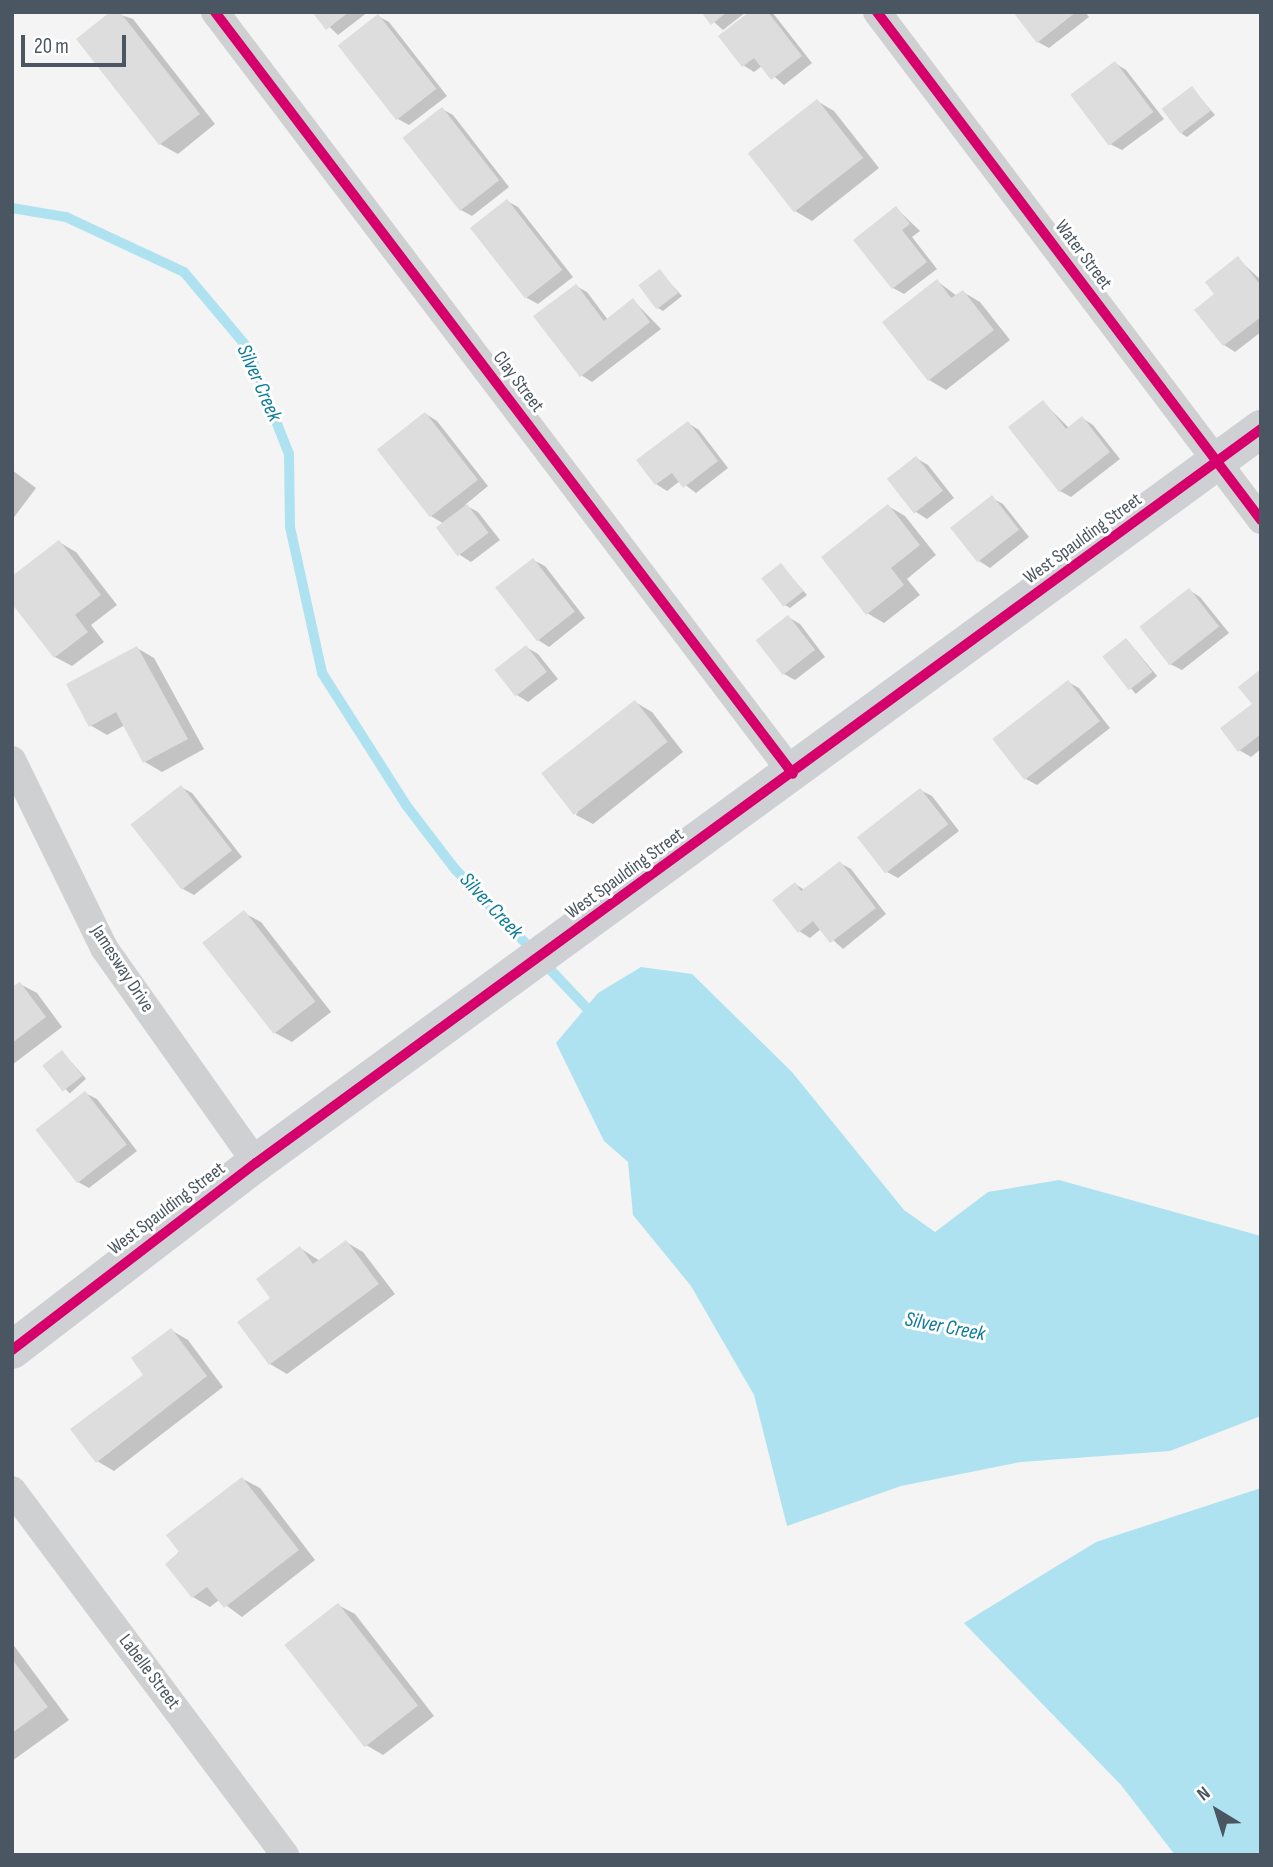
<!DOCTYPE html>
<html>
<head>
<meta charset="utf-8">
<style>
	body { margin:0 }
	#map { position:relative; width:1273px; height:1867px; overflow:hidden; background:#f4f4f4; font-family:"Sofia Sans Condensed",sans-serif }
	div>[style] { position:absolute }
	.water>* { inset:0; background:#aee2f0 }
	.shadow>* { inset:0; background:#0003; transform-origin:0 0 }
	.stream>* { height:10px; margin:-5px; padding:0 5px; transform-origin:5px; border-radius:5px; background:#aee2f0 }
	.building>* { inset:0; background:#ddddde; transform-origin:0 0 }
	.street>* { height:28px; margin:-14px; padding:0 14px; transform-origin:14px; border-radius:14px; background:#ced0d2 }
	.secondary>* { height:38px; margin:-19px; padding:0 19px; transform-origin:19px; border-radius:19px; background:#ced0d4 }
	.cycleway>* { height:10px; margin:-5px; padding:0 5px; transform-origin:5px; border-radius:5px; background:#d6006c }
	span { translate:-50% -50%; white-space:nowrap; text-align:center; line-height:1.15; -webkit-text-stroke:6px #fff; paint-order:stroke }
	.street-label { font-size:19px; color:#4a5661 }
	.water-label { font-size:21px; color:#0c7c9b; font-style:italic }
	.frame { position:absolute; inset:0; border:14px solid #4a5661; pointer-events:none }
	.north { position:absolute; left:1182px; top:1776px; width:70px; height:70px; -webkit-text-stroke:5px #fff; paint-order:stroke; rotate:322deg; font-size:19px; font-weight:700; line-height:28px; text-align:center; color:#4a5661 }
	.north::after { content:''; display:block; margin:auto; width:24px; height:32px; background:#4a5661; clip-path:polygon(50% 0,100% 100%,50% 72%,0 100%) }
	.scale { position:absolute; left:21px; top:35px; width:105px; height:32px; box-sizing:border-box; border:4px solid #4a5661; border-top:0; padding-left:9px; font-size:21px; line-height:24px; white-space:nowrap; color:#4a5661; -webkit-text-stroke:5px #fff; paint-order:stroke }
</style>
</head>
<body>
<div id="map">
	<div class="water">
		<i style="clip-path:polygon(641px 967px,692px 974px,792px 1072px,904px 1210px,935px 1232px,988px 1192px,1059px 1180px,1261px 1236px,1261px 1416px,1170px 1451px,1021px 1462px,901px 1486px,787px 1526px,754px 1395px,691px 1286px,633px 1215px,628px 1162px,604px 1141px,556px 1043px,598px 993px)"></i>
		<i style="clip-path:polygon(1261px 1488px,1261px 1855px,1175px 1855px,1121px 1785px,964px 1623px,1096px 1542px)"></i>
	</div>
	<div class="shadow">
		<i style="clip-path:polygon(112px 12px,133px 19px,215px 124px,178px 154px,160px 144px,78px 39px)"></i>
		<i style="clip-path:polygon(314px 12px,368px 12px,338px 35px)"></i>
		<i style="clip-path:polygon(703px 12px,746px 12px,723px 30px)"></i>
		<i style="clip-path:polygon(752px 12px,772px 12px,812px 63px,784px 85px,762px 66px,754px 72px,743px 65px)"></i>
		<i style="clip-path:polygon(1015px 12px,1085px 12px,1089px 17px,1049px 48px,1038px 42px)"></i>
		<i style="clip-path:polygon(378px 16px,389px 22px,447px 96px,409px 125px,398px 119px)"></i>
		<i style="clip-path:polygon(1115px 63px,1126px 70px,1164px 119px,1122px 150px,1110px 144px)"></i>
		<i style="clip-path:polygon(1192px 88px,1215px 115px,1187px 137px,1182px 134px)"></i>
		<i style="clip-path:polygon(817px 101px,834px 111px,879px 168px,812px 221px,795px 211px)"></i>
		<i style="clip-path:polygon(442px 109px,453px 115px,509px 187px,472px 216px,461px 210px)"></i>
		<i style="clip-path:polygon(507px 201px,518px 207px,573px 277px,538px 304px,527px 298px)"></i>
		<i style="clip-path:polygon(896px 208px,920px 231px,912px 237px,937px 269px,904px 294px,893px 288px)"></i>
		<i style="clip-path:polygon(1238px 259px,1261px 280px,1261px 332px,1235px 352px,1224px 345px)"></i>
		<i style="clip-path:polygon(660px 272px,682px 296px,663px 311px,658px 308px)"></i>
		<i style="clip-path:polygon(937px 281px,957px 296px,963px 292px,980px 302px,1010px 340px,946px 390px,929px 380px)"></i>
		<i style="clip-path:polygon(576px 286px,587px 292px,608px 320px,633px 300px,661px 329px,592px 382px,581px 375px)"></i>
		<i style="clip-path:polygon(1043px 402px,1069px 428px,1082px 418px,1093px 425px,1120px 459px,1071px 497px,1060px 491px)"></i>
		<i style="clip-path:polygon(426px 414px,437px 421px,488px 486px,465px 505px,478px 512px,500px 540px,471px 562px,460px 555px,444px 524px,431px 516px)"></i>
		<i style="clip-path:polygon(688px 423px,699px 430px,728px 468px,696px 493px,680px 481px,667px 491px,656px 484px)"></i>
		<i style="clip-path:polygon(916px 458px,928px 465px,954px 498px,927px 519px,916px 512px)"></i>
		<i style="clip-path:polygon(12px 470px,36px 488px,12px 520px)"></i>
		<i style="clip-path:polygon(992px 498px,1003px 504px,1029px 537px,990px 568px,979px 561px)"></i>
		<i style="clip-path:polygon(888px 506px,905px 516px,936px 555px,907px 579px,920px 595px,884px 623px,867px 613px)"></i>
		<i style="clip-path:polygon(59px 542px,76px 552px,117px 605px,91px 625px,104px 642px,72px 666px,55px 657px)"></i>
		<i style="clip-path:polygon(533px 560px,545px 566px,585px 618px,549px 647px,538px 640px)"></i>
		<i style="clip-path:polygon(781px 565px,807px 595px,790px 608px,785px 605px)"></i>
		<i style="clip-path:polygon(1189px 590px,1200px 597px,1229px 633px,1182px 670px,1170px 664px,1142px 627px)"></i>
		<i style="clip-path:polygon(788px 617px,800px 624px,825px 657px,795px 680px,784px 674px)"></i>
		<i style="left:1127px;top:640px;width:47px;height:28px;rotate:50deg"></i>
		<i style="clip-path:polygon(526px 647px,538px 654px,558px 679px,528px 702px,517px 695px)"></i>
		<i style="clip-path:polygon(137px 648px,154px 658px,204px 749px,162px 772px,145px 762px,125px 725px,107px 735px,90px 725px)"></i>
		<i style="clip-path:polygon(1261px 671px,1261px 749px,1251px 757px,1239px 750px)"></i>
		<i style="clip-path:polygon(1068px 682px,1079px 688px,1110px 728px,1037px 785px,1026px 779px)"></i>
		<i style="clip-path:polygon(635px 702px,652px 712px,683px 752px,593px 824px,576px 815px)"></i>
		<i style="clip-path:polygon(181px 787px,192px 793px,242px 857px,194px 895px,183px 889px)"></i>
		<i style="clip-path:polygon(920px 790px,932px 796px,959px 831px,898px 878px,887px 872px)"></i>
		<i style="clip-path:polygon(840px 863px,851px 869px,886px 914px,843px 949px,821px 929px,810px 938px,799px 931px,795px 884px,805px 890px)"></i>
		<i style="clip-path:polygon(244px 913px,261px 922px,331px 1012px,292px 1042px,275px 1033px)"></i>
		<i style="clip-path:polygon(20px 984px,37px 993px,62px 1027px,12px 1065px,12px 989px)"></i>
		<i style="left:62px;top:1052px;width:36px;height:22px;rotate:48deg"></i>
		<i style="clip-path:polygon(85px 1093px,97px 1099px,137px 1151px,89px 1188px,78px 1182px,37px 1130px)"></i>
		<i style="clip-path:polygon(346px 1242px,363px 1252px,395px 1294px,287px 1374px,270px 1364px,272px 1298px,300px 1248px,320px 1261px)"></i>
		<i style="clip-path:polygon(171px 1330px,188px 1340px,223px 1387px,114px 1471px,97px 1461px)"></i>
		<i style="clip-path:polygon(243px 1479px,260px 1488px,315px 1560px,242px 1617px,219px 1600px,210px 1607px,193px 1597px,168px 1564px)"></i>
		<i style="clip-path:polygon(338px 1605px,355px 1614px,434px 1716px,383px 1755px,366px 1745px)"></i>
		<i style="clip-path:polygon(12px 1643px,69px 1720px,12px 1761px)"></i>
	</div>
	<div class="stream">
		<i style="left:12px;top:208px;width:55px;rotate:9.5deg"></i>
		<i style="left:66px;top:217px;width:130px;rotate:25deg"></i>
		<i style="left:184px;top:272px;width:98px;rotate:50deg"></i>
		<i style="left:247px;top:347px;width:115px;rotate:68.6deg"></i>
		<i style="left:289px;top:454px;width:73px;rotate:89.2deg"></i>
		<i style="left:290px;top:527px;width:149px;rotate:77.6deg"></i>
		<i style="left:322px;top:673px;width:156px;rotate:57.5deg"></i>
		<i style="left:406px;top:805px;width:81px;rotate:52.6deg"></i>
		<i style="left:455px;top:869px;width:113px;rotate:46.4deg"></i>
		<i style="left:544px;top:963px;width:74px;rotate:46.6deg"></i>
	</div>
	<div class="building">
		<i style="clip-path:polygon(110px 12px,120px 12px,200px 114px,159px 145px,76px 39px)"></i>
		<i style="clip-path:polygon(312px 12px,349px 12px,326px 30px)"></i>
		<i style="clip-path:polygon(701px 12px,727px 12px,711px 25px)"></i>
		<i style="clip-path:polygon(749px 12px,768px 12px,802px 56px,771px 80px,754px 58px,742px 67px,718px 36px)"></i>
		<i style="clip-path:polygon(1013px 12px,1076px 12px,1037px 43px)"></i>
		<i style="left:378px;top:14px;width:95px;height:51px;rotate:52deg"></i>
		<i style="left:1115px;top:61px;width:64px;height:56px;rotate:53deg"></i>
		<i style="left:1192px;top:86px;width:31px;height:38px;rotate:53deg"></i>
		<i style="left:817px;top:99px;width:75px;height:88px;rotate:52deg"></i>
		<i style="left:442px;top:107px;width:93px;height:50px;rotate:52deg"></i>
		<i style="left:507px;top:199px;width:90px;height:47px;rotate:52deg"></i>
		<i style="clip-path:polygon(896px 206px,910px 224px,902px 230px,927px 262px,892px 289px,853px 240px)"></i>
		<i style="clip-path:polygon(1238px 256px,1261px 286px,1261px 317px,1223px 346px,1194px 310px,1214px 294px,1205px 282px)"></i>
		<i style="left:660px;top:269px;width:30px;height:27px;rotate:53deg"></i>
		<i style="clip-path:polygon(937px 279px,951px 298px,963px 290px,994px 330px,928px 381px,882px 322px)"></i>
		<i style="clip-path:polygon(576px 284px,604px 321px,633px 298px,650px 322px,580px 377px,533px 316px)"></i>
		<i style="clip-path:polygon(1043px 400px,1066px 429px,1082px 416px,1110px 452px,1059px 492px,1008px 427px)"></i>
		<i style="left:425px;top:412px;width:86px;height:61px;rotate:52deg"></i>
		<i style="clip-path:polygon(688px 421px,718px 461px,683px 488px,672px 473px,655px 485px,636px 460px)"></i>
		<i style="left:916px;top:456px;width:44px;height:37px;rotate:52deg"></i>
		<i style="left:992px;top:495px;width:44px;height:53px;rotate:52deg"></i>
		<i style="left:467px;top:504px;width:36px;height:39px;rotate:53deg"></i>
		<i style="clip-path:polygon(888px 504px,920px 545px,891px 568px,904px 585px,866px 615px,821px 557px)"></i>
		<i style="clip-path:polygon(59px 540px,101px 595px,75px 615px,88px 632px,54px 658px,12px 604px,12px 576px)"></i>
		<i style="left:533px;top:558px;width:68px;height:48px;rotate:52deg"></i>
		<i style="left:781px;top:563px;width:36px;height:25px;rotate:52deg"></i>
		<i style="left:1189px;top:588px;width:49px;height:63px;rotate:52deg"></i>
		<i style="left:788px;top:615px;width:44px;height:41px;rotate:52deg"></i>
		<i style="left:1126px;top:638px;width:43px;height:30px;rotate:52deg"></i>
		<i style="left:526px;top:645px;width:34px;height:40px;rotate:52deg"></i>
		<i style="clip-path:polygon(137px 646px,188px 739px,143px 763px,116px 712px,89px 727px,66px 684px)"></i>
		<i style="clip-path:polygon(1261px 669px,1261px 734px,1238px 752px,1220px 728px,1252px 704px,1238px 687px)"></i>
		<i style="left:1068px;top:680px;width:52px;height:96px;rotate:52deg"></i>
		<i style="left:635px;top:700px;width:53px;height:119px;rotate:52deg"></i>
		<i style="left:181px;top:785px;width:83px;height:64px;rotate:52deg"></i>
		<i style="left:920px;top:788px;width:46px;height:80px;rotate:52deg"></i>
		<i style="clip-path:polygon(840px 861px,876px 908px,830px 943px,813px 921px,798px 933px,772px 900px,795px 882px,801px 891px)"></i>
		<i style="left:244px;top:910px;width:116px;height:53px;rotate:52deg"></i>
		<i style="clip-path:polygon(20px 982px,46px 1017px,12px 1043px,12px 987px)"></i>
		<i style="left:62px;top:1050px;width:33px;height:25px;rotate:52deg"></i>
		<i style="left:85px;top:1091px;width:68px;height:63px;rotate:52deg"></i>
		<i style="clip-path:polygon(346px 1240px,379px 1284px,269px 1365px,237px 1322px,270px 1298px,256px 1279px,300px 1246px,313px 1264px)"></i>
		<i style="clip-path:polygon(171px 1328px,207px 1376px,96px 1463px,70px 1429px,143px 1375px,131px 1358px)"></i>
		<i style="clip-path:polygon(242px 1477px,299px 1550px,224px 1608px,207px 1587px,192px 1598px,165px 1564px,179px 1552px,166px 1535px)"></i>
		<i style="left:338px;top:1603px;width:130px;height:68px;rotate:52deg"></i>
		<i style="clip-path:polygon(12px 1659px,48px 1707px,12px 1733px)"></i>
	</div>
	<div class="street">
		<i style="left:215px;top:12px;width:956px;rotate:52.82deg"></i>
		<i style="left:877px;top:12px;width:637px;rotate:52.91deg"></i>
		<i style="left:12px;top:760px;width:209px;rotate:63.9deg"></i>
		<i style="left:104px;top:948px;width:263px;rotate:54.7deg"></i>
		<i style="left:12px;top:1490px;width:456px;rotate:53.2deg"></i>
	</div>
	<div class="secondary">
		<i style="left:12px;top:1350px;width:307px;rotate:-37.5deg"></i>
		<i style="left:256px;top:1163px;width:1245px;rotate:-36.14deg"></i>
	</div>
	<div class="cycleway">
		<i style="left:215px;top:12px;width:956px;rotate:52.82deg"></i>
		<i style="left:877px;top:12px;width:637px;rotate:52.91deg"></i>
		<i style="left:12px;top:1350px;width:307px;rotate:-37.5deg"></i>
		<i style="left:256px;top:1163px;width:1245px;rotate:-36.14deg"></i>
	</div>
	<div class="street-label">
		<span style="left:1083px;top:255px;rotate:53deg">Water Street</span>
		<span style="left:518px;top:382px;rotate:53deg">Clay Street</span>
		<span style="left:1083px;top:539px;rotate:-36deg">West Spaulding Street</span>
		<span style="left:625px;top:874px;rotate:-36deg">West Spaulding Street</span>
		<span style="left:122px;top:969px;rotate:57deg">Jamesway Drive</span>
		<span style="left:167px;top:1209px;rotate:-37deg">West Spaulding Street</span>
		<span style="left:149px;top:1672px;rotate:53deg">Labelle Street</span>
	</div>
	<div class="water-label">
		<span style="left:259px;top:383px;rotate:66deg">Silver Creek</span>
		<span style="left:491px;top:906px;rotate:47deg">Silver Creek</span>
		<span style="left:945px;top:1327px;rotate:11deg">Silver Creek</span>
	</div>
	<div class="frame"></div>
	<div class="north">N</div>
	<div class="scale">20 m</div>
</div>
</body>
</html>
